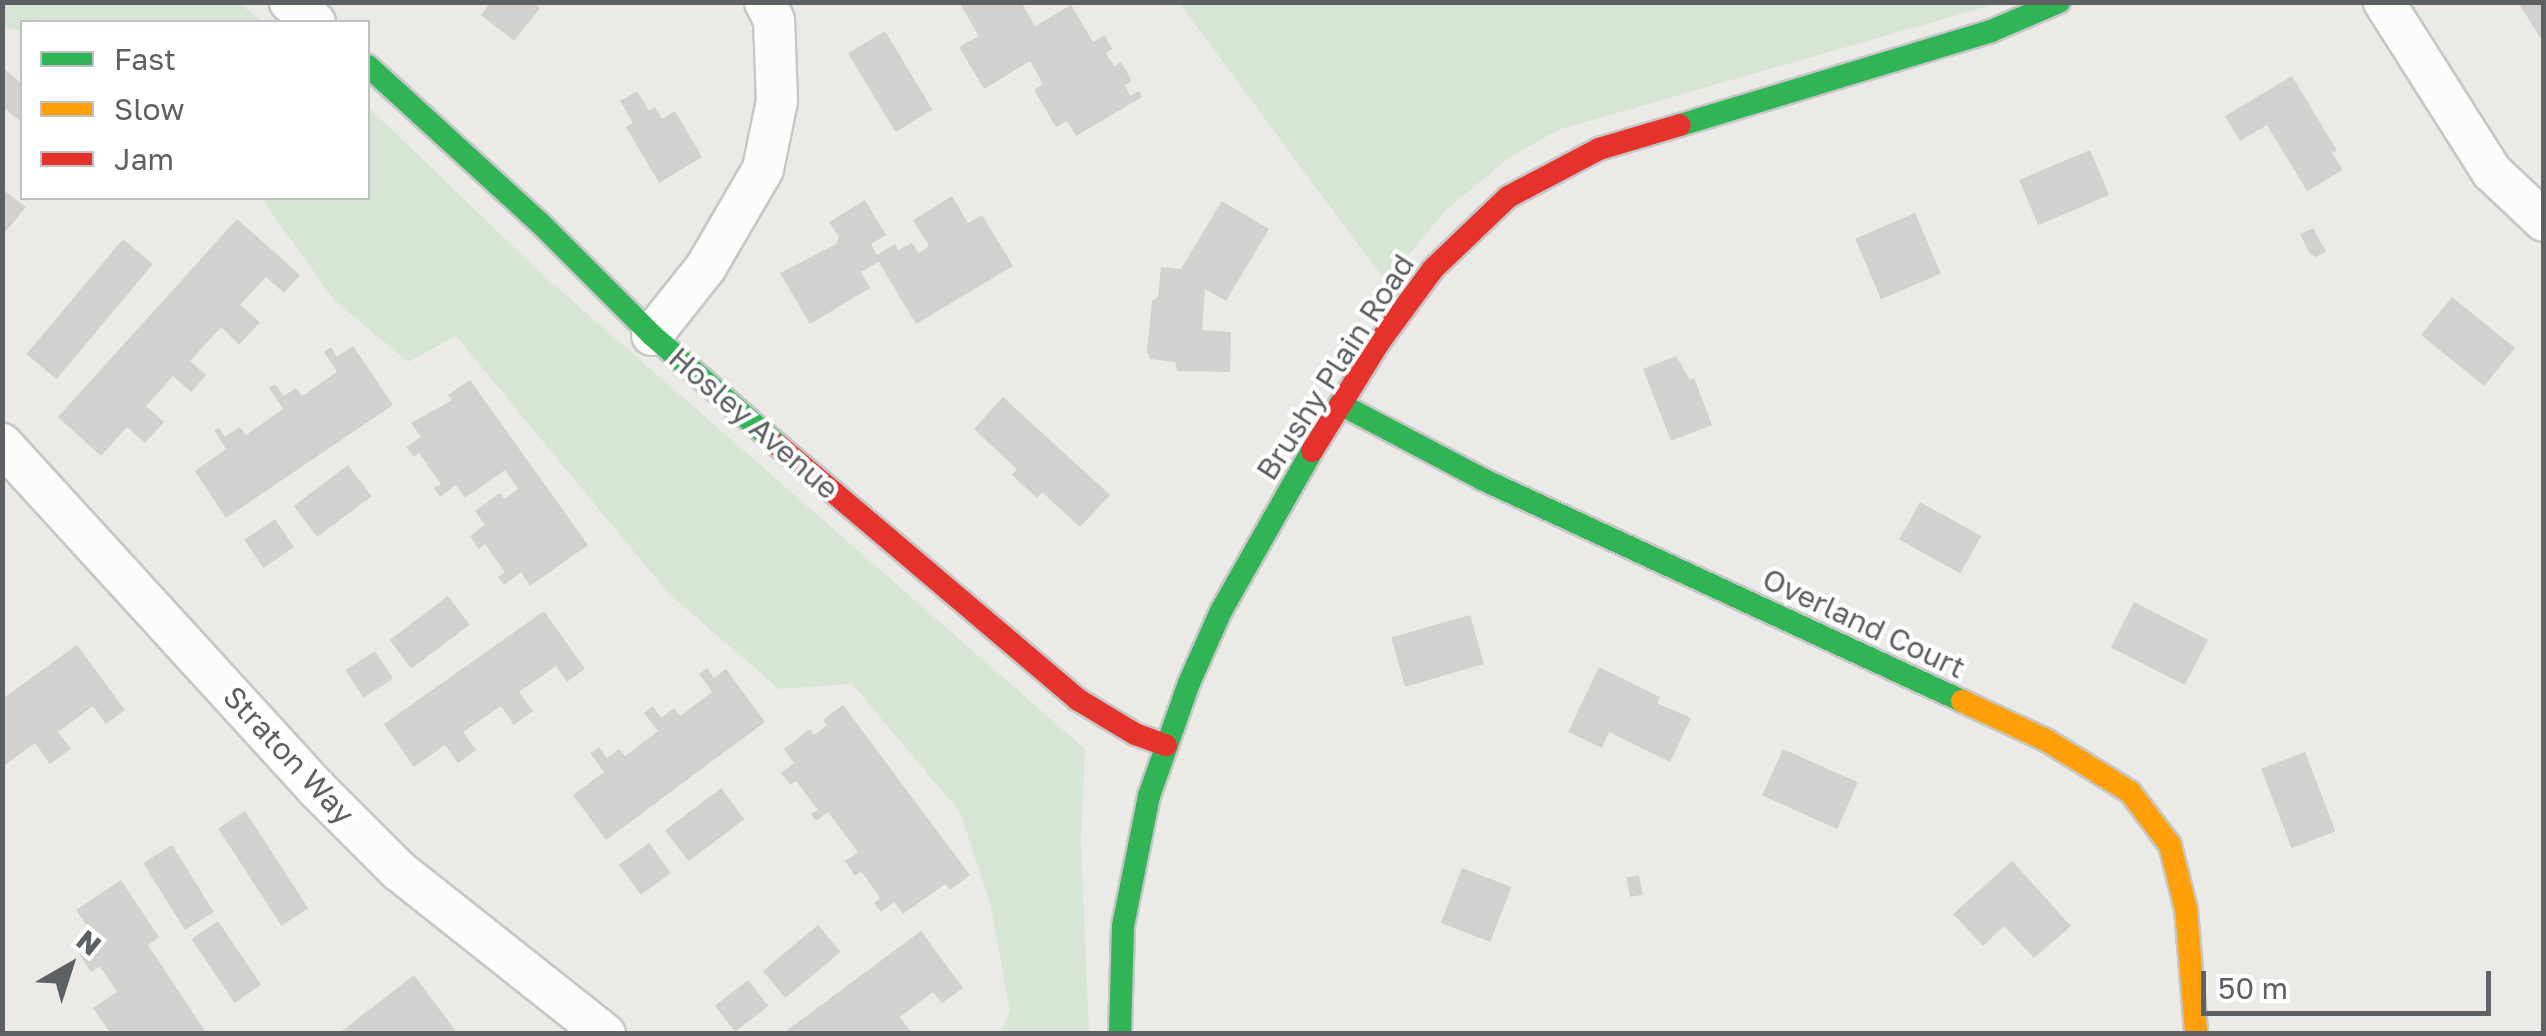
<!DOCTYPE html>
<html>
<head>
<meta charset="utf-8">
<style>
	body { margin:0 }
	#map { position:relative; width:2546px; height:1036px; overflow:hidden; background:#eceae7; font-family:"Golos Text",sans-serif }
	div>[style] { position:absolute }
	.green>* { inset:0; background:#d7e6d4 }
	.building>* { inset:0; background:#d3d1d0; transform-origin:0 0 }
	.roads { filter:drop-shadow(2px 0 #c6c7c7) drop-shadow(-2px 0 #c6c7c7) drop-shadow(0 2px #c6c7c7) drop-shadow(0 -2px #c6c7c7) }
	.street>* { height:40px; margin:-20px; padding:0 20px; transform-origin:20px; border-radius:20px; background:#fcfcfb }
	.fast>* { height:22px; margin:-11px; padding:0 11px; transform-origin:11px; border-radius:11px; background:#30b455 }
	.slow>* { height:22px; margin:-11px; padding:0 11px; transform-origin:11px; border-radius:11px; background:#ff9f0a }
	.jam>* { height:22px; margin:-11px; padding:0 11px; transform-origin:11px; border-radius:11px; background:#e5322d }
	span { translate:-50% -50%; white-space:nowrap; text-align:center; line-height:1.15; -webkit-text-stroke:8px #fff; paint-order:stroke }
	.street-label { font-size:30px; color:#5d6164 }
	.frame { position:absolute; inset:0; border:5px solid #5d6164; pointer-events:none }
	.legend { position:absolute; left:20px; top:20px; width:350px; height:180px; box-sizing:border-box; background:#fff; border:2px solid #bec0c1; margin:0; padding:12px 18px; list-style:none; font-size:30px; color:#5d6164 }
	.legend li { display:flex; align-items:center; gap:20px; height:50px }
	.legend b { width:50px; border:2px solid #bec0c1 }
	.north { position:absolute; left:20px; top:916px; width:100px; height:100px; -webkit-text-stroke:8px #fff; paint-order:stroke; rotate:39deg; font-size:28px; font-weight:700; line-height:40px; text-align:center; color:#5d6164 }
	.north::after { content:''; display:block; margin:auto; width:35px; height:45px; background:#5d6164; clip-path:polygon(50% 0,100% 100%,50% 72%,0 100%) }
	.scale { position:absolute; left:2201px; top:971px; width:290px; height:45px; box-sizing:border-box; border:5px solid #5d6164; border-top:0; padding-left:12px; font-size:30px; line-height:35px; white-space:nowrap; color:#5d6164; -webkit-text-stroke:8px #fff; paint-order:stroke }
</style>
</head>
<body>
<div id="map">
	<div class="green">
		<i style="clip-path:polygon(3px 2px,239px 3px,263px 22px,22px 22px,22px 31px,3px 28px)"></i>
		<i style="clip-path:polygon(1179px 3px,1999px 3px,1558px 130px,1510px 157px,1445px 211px,1386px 282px)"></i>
		<i style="clip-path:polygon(368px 107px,544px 276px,1085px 749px,1081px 841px,1089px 1033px,1000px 1033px,1010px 1011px,990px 903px,960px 812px,852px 684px,779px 689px,668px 593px,456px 336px,408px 362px,334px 300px,261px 198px,368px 198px)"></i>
	</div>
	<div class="building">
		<i style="clip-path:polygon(491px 2px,533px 2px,540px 8px,514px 41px,481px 15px)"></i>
		<i style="clip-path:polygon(959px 2px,1021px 2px,1035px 26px,1071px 5px,1093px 42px,1105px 35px,1112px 49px,1106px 53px,1114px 66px,1121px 62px,1132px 81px,1125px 85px,1130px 96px,1139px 91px,1142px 97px,1076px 136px,1067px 121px,1056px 127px,1034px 90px,1043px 84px,1030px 61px,984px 89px,959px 47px,979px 36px)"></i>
		<i style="clip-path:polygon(2518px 2px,2544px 2px,2544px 44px)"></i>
		<i style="left:885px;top:31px;width:92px;height:43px;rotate:59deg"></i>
		<i style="clip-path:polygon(2px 67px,22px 84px,22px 123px,6px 109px,2px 113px)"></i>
		<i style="clip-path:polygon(2292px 76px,2337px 151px,2332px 153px,2343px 170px,2307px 191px,2267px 125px,2240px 141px,2225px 116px)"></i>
		<i style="clip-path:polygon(637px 91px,649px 111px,655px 107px,662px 119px,675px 111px,702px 157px,659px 183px,626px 127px,633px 123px,620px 101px)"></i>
		<i style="left:2090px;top:150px;width:49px;height:77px;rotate:67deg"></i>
		<i style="clip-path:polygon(2px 189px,26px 207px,2px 236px)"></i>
		<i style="clip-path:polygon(952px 196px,968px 223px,982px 215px,1013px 266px,916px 324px,879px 262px,861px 272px,870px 288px,810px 324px,780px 273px,836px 244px,839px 237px,829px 222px,865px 200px,886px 235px,871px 244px,877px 255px,895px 244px,898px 250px,912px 243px,919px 253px,929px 246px,913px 220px)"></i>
		<i style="clip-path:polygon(1222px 201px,1269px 229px,1226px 301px,1205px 289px,1202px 330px,1231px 332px,1230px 372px,1177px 371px,1175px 362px,1150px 359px,1147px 351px,1152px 301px,1158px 297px,1161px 267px,1181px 269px)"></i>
		<i style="left:1915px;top:213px;width:66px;height:65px;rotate:67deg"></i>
		<i style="clip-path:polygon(237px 219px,300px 275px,284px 293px,266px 277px,240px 305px,260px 322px,239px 345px,221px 327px,190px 361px,206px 375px,191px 392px,173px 376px,146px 406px,164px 422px,145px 443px,127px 427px,101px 456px,58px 417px)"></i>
		<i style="clip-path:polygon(2313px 228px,2326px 252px,2316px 257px,2310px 254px,2300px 234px)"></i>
		<i style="left:123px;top:239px;width:39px;height:150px;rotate:40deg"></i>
		<i style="left:2452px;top:297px;width:81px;height:49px;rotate:39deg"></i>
		<i style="clip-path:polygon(353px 346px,393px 405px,226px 518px,195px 471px,226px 449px,214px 430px,219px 428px,225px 437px,240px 427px,246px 435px,283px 409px,269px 388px,275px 384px,284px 396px,296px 388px,302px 396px,337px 372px,324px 352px,331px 347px,337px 357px)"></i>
		<i style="clip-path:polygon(1676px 356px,1690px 380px,1694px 378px,1712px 425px,1671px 441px,1643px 369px)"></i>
		<i style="clip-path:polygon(470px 380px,588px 545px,530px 586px,521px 572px,504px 585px,498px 577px,505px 572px,485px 544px,479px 549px,470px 536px,485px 525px,475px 511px,500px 493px,504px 499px,518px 489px,505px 470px,465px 498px,456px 485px,440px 497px,434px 488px,441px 484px,419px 453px,414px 457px,406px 447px,421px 437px,411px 423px,452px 400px,448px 395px)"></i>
		<i style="clip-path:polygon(1003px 397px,1110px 495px,1080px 527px,1042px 492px,1037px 498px,1012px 475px,1017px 469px,974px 429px)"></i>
		<i style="left:348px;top:465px;width:39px;height:68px;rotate:53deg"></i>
		<i style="left:1920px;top:502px;width:70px;height:43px;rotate:29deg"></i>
		<i style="left:275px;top:519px;width:34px;height:37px;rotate:56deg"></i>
		<i style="left:448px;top:596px;width:36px;height:73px;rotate:53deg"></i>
		<i style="left:2134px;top:602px;width:83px;height:51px;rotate:27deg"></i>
		<i style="clip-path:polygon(544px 611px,585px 669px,567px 682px,556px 666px,519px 692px,533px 711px,514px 725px,501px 706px,463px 732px,476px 750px,458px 763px,445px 745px,414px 767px,384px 724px)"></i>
		<i style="left:1470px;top:615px;width:51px;height:82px;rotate:74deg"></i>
		<i style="clip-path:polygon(77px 645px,125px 710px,106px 724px,93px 706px,58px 732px,71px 749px,50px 764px,35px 743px,2px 767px,2px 699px)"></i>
		<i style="left:375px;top:651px;width:33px;height:35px;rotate:57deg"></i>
		<i style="clip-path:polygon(1599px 667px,1660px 697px,1657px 703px,1691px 718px,1670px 762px,1609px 732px,1602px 748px,1568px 732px)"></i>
		<i style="clip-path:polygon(707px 668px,714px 678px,726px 669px,765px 722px,606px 840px,573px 795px,604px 772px,590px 753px,599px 747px,607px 758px,619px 749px,625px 756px,658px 731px,644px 713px,653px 706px,661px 718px,674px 708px,680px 716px,712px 692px,699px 674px)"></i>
		<i style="clip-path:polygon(843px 705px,970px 875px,950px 890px,945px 884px,903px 914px,894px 902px,881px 912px,874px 903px,880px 898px,861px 871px,855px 876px,845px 861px,858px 852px,828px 812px,816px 821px,811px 814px,818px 810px,796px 781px,790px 785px,781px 773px,794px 763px,784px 749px,810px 729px,814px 735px,827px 725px,823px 720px)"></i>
		<i style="left:1783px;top:749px;width:82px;height:51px;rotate:24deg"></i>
		<i style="left:2305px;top:752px;width:85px;height:47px;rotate:69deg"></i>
		<i style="left:721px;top:788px;width:39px;height:70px;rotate:53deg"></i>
		<i style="left:245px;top:811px;width:116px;height:32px;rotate:57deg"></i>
		<i style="left:649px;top:843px;width:37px;height:37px;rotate:54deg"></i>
		<i style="left:172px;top:845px;width:79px;height:34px;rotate:58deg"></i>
		<i style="clip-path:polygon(2012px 861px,2071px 926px,2034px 958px,2004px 926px,1983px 946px,1953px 914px)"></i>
		<i style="left:1462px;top:868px;width:53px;height:59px;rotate:21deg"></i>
		<i style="left:1639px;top:875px;width:20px;height:13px;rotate:79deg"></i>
		<i style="clip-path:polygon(121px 880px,159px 937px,148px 945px,207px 1034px,111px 1034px,93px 1008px,117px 992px,100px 966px,91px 972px,76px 949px,95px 937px,76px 910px)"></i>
		<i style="left:218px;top:921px;width:77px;height:32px;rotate:56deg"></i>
		<i style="left:818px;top:925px;width:35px;height:72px;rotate:50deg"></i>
		<i style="clip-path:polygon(921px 931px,963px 988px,942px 1003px,933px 992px,900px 1017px,911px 1032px,782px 1034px)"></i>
		<i style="clip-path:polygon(414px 975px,458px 1034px,338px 1034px)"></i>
		<i style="left:748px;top:980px;width:33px;height:42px;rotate:52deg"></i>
	</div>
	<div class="roads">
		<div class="street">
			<i style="left:290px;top:2px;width:32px;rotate:39deg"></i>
			<i style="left:2384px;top:2px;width:201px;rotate:57.6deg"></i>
			<i style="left:2492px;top:172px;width:71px;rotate:43.3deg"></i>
			<i style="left:652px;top:335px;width:87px;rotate:-51.5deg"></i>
			<i style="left:706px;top:267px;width:113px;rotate:-59.8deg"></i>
			<i style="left:763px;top:169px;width:69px;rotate:-78.4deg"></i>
			<i style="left:777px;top:101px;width:81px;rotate:-92.1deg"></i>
			<i style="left:774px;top:20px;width:20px;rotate:-117deg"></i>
			<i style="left:2px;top:444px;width:467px;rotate:47.6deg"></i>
			<i style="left:317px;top:789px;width:115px;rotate:45deg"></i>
			<i style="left:398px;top:870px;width:264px;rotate:38.4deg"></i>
		</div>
		<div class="fast">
			<i style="left:368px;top:66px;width:233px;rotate:42.4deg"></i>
			<i style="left:540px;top:223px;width:158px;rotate:45deg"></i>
			<i style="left:652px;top:335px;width:169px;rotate:41.2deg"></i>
			<i style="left:1680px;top:125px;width:325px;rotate:-16.8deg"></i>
			<i style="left:1991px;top:31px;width:74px;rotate:-23.1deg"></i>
			<i style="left:1340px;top:404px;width:161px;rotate:27.8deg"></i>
			<i style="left:1482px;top:479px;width:529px;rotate:24.82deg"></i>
			<i style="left:1120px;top:1034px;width:108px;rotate:-88.4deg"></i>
			<i style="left:1123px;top:926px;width:133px;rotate:-78.7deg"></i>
			<i style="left:1149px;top:796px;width:120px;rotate:-70.5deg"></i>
			<i style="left:1189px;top:683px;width:79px;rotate:-66deg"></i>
			<i style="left:1221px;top:611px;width:184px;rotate:-60.4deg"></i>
		</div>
		<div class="slow">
			<i style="left:1962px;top:701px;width:93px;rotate:24.9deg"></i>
			<i style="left:2046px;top:740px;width:99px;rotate:31.8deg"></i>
			<i style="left:2130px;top:792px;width:66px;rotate:53deg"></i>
			<i style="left:2170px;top:845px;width:66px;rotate:76deg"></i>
			<i style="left:2186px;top:909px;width:122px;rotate:85.3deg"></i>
		</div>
		<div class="jam">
			<i style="left:779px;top:446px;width:391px;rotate:40.3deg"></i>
			<i style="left:1077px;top:699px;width:68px;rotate:31.1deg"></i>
			<i style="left:1135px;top:734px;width:33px;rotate:20deg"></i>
			<i style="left:1312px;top:451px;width:129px;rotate:-58.3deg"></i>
			<i style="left:1380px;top:341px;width:89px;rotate:-53.6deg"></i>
			<i style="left:1433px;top:269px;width:104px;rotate:-43.8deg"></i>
			<i style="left:1508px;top:197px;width:103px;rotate:-27.8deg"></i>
			<i style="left:1599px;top:149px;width:84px;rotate:-16.5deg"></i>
		</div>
	</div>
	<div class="street-label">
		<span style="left:1335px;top:367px;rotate:-57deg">Brushy Plain Road</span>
		<span style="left:754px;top:423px;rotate:41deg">Hosley Avenue</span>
		<span style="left:1864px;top:623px;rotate:25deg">Overland Court</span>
		<span style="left:289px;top:755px;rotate:47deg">Straton Way</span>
	</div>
	<div class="frame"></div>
	<ul class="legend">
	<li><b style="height:12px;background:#30b455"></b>Fast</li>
	<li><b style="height:12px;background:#ff9f0a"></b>Slow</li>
	<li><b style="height:12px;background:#e5322d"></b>Jam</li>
	</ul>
	<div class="north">N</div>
	<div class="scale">50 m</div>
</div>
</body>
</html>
